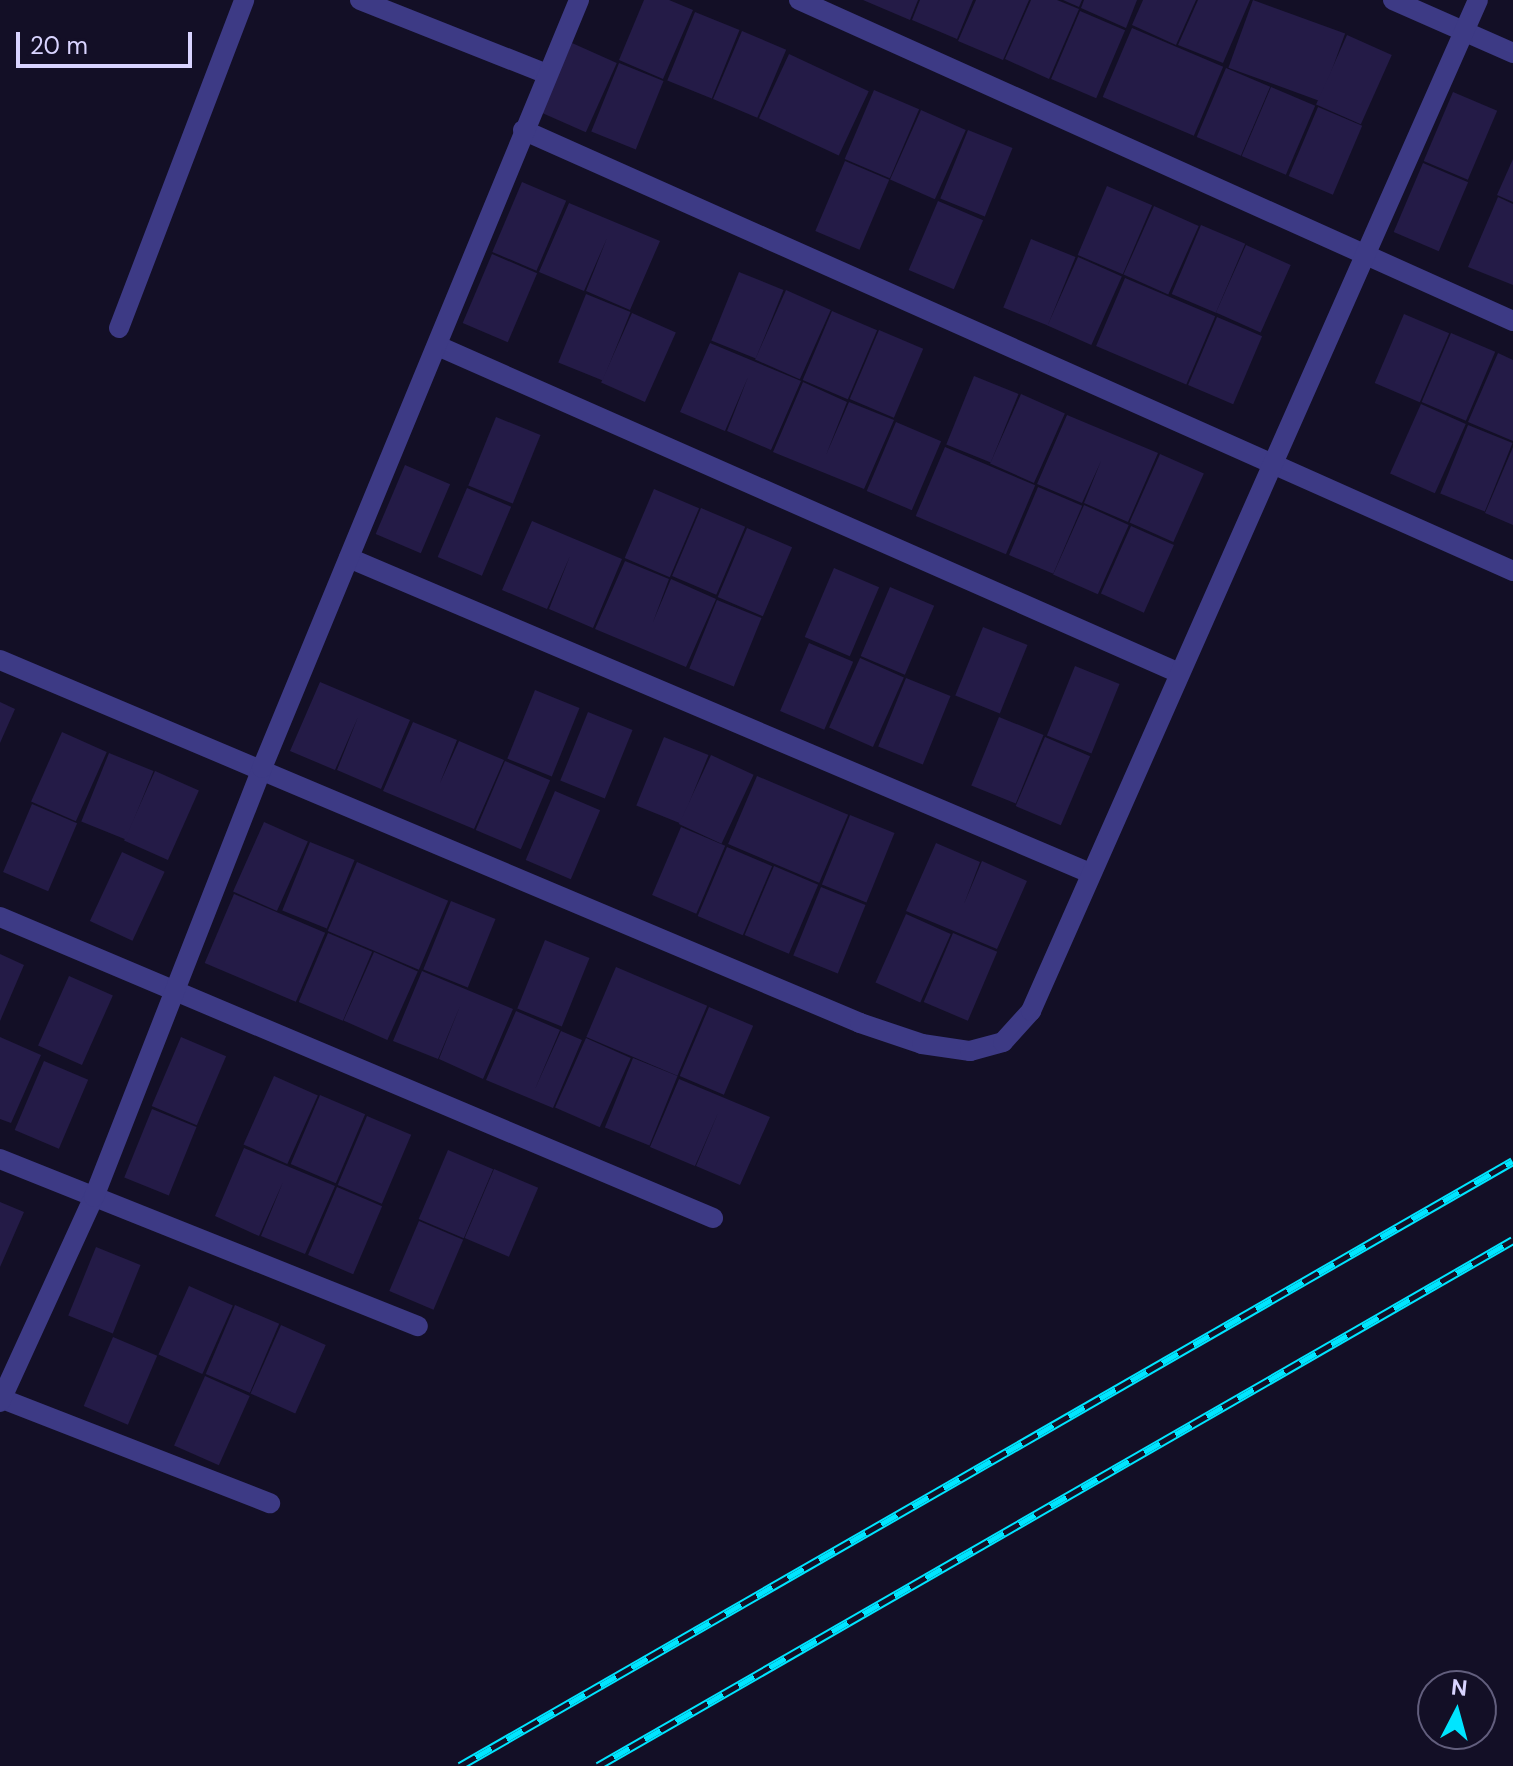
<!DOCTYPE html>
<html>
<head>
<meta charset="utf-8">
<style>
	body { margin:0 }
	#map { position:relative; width:1513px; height:1766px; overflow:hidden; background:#130f26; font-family:"DM Sans",sans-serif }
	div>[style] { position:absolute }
	.building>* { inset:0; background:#241b47; transform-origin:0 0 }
	.minor>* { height:20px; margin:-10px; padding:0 10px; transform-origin:10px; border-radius:10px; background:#3d3a85 }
	.rail>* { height:9px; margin-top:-4.5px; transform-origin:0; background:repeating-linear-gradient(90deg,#130f26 0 18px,#00e5ff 0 36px); box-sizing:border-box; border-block:2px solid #00e5ff }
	span { translate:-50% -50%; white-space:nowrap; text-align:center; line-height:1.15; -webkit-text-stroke:8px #130f26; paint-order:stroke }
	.north { position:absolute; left:1417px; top:1670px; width:80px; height:80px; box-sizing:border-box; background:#130f26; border:2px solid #625e7d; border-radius:50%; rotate:6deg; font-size:22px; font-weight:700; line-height:32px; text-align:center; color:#d9d4ff }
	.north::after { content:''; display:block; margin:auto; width:28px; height:36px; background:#00e5ff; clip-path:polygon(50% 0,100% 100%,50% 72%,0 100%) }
	.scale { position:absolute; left:16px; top:32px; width:176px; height:36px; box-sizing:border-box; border:4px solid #d9d4ff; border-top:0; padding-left:10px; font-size:24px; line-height:28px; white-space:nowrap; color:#d9d4ff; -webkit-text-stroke:6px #130f26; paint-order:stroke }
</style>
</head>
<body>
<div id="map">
	<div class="building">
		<i style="clip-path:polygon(644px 0,669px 0,693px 10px,663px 79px,619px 60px)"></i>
		<i style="clip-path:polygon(863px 0,918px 0,910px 20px)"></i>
		<i style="clip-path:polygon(920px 0,973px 0,957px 39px,912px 20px)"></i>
		<i style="clip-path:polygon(976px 0,1029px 0,1003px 60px,958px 41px)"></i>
		<i style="clip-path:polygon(1031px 0,1057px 0,1079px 9px,1049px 79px,1005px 59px)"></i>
		<i style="clip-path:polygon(1063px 0,1082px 0,1079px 7px)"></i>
		<i style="clip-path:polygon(1084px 0,1137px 0,1126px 28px,1081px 8px)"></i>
		<i style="clip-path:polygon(1143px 0,1196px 0,1176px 45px,1132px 25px)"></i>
		<i style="clip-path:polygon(1198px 0,1250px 0,1223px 63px,1178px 45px)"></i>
		<i style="left:1253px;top:0;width:98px;height:72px;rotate:20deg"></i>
		<i style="left:1080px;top:11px;width:49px;height:74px;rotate:23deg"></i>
		<i style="left:695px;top:12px;width:48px;height:74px;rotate:22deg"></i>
		<i style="left:1132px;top:28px;width:99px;height:75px;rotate:23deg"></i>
		<i style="left:742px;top:31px;width:48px;height:74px;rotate:23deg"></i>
		<i style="left:1347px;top:35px;width:49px;height:76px;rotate:24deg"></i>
		<i style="left:572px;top:43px;width:49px;height:76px;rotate:24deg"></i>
		<i style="left:789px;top:54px;width:88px;height:71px;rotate:25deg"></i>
		<i style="left:619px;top:63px;width:48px;height:74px;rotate:22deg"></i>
		<i style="left:1226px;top:68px;width:48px;height:75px;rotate:23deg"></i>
		<i style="left:1271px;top:87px;width:48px;height:75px;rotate:23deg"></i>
		<i style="left:874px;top:90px;width:49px;height:75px;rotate:23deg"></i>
		<i style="left:1453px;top:92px;width:48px;height:75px;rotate:23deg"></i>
		<i style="left:1318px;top:107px;width:48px;height:75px;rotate:23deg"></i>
		<i style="left:921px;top:110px;width:49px;height:76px;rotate:24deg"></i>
		<i style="left:968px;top:130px;width:48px;height:74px;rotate:22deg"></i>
		<i style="clip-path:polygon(1513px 159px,1513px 202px,1497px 195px)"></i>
		<i style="left:845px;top:161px;width:48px;height:76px;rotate:23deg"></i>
		<i style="left:1423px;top:163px;width:49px;height:75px;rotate:23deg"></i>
		<i style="left:522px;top:182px;width:48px;height:76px;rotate:23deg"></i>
		<i style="left:1107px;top:186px;width:49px;height:75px;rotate:23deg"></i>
		<i style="clip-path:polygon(1498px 197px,1513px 204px,1513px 285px,1468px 267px)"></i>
		<i style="left:938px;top:201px;width:49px;height:75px;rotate:23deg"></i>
		<i style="clip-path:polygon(569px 203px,660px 241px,630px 310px,586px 291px,607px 238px,584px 291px,539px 272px)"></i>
		<i style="left:1154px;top:206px;width:49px;height:75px;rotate:24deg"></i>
		<i style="left:1201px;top:225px;width:48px;height:75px;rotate:23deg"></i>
		<i style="left:1031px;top:239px;width:48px;height:74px;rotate:22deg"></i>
		<i style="left:1246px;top:245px;width:49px;height:74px;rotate:24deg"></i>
		<i style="left:492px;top:254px;width:49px;height:75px;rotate:23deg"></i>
		<i style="left:1078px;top:257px;width:48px;height:75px;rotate:24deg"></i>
		<i style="left:739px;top:272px;width:48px;height:74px;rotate:22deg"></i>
		<i style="left:1125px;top:278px;width:98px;height:74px;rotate:23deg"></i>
		<i style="left:786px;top:290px;width:49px;height:76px;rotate:24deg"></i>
		<i style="left:586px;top:294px;width:48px;height:74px;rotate:22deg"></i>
		<i style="left:832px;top:311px;width:49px;height:75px;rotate:23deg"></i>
		<i style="left:632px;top:313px;width:48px;height:76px;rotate:24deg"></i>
		<i style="left:1404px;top:314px;width:49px;height:75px;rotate:23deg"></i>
		<i style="left:1217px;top:317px;width:49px;height:74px;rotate:23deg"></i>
		<i style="left:879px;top:330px;width:48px;height:75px;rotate:23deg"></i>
		<i style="left:1451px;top:333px;width:48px;height:75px;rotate:23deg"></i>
		<i style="clip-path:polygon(710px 343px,801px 381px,771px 450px,727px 431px,748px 377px,725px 431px,680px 412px)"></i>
		<i style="clip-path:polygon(1498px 353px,1513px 360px,1513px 441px,1468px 422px)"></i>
		<i style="left:974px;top:376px;width:48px;height:74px;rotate:22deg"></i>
		<i style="clip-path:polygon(803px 382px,847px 402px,826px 455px,849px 402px,894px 420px,864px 489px,773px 452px)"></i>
		<i style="left:1021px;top:394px;width:48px;height:76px;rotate:24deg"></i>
		<i style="left:1421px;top:404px;width:49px;height:76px;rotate:24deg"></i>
		<i style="clip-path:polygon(1067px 415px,1158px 453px,1128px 522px,1084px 503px,1101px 461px,1082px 503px,1037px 484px)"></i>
		<i style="left:496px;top:417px;width:48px;height:74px;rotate:22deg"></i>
		<i style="left:896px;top:422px;width:49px;height:75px;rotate:23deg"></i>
		<i style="left:1468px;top:425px;width:48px;height:74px;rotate:22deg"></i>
		<i style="left:945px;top:447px;width:98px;height:75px;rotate:23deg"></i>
		<i style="clip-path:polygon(1513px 447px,1513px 525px,1485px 513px)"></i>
		<i style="left:1160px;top:454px;width:48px;height:75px;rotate:24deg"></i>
		<i style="left:405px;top:465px;width:49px;height:75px;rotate:23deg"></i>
		<i style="left:1038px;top:487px;width:48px;height:74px;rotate:23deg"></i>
		<i style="left:467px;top:488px;width:48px;height:75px;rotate:23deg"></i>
		<i style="left:654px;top:489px;width:49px;height:75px;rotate:23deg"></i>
		<i style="left:1084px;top:505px;width:49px;height:76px;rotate:24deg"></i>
		<i style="left:701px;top:508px;width:48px;height:74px;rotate:23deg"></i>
		<i style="clip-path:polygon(532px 521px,622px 559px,593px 628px,549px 609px,570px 556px,547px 609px,502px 590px)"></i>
		<i style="left:1131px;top:526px;width:47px;height:74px;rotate:24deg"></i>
		<i style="left:747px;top:528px;width:49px;height:75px;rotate:23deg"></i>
		<i style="clip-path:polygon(625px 561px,669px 579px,653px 622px,671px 579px,716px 599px,686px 667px,595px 629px)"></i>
		<i style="left:834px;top:568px;width:49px;height:75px;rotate:23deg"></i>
		<i style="left:890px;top:587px;width:48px;height:75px;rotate:23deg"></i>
		<i style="left:717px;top:600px;width:48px;height:74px;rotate:22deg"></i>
		<i style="left:983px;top:627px;width:48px;height:74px;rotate:22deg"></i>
		<i style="left:809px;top:643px;width:48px;height:74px;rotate:23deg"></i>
		<i style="left:860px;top:658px;width:48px;height:76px;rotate:24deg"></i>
		<i style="left:1075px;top:666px;width:48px;height:75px;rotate:22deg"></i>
		<i style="left:906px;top:678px;width:48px;height:74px;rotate:22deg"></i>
		<i style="clip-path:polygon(320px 682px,410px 720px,381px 789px,337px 770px,358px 717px,335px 770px,290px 751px)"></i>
		<i style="left:535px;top:690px;width:48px;height:74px;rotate:22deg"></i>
		<i style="clip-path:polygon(0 702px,15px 709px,0 743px)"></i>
		<i style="left:588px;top:712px;width:48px;height:74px;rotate:22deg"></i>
		<i style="left:999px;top:717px;width:48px;height:74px;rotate:22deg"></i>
		<i style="clip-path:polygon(413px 722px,457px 740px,440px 783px,459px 741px,504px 760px,474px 829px,383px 791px)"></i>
		<i style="left:62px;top:732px;width:49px;height:76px;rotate:24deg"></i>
		<i style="left:664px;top:737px;width:48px;height:74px;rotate:22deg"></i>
		<i style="left:1045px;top:737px;width:49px;height:75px;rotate:23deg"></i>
		<i style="left:109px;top:753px;width:48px;height:74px;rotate:22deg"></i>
		<i style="left:711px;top:755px;width:47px;height:76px;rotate:25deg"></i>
		<i style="left:505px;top:761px;width:49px;height:75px;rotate:23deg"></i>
		<i style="left:155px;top:771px;width:48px;height:76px;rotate:24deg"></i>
		<i style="left:757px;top:776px;width:99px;height:74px;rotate:23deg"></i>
		<i style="left:555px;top:791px;width:49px;height:75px;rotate:23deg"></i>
		<i style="left:32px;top:804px;width:49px;height:74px;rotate:23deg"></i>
		<i style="left:850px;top:815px;width:48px;height:75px;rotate:22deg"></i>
		<i style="left:264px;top:822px;width:48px;height:76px;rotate:24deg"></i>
		<i style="left:681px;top:827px;width:48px;height:74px;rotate:23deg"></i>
		<i style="left:310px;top:842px;width:48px;height:74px;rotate:22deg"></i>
		<i style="clip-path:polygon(936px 843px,980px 862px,964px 904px,982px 861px,1027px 881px,997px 949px,906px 911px)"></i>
		<i style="left:727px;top:847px;width:49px;height:75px;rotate:23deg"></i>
		<i style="left:122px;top:852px;width:47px;height:76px;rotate:25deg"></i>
		<i style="left:357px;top:862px;width:99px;height:75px;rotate:23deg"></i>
		<i style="left:774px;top:866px;width:48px;height:75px;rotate:23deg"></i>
		<i style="left:821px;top:887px;width:48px;height:74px;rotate:22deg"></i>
		<i style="left:234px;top:894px;width:99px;height:75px;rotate:23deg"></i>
		<i style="left:451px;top:901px;width:48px;height:74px;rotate:22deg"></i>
		<i style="left:906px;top:914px;width:49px;height:75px;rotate:24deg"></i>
		<i style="left:328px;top:933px;width:48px;height:75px;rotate:23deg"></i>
		<i style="left:953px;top:933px;width:48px;height:75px;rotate:23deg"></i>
		<i style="left:545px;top:940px;width:48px;height:74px;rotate:22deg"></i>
		<i style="left:374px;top:952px;width:48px;height:75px;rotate:24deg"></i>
		<i style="clip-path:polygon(0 954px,24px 965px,0 1021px)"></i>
		<i style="left:616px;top:967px;width:99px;height:76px;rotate:23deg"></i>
		<i style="clip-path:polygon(422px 971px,513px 1009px,483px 1079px,439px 1059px,460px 1006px,438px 1059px,393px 1041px)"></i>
		<i style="left:69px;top:976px;width:48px;height:76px;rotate:24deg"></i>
		<i style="left:709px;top:1007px;width:48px;height:75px;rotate:23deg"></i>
		<i style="clip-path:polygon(516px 1011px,560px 1030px,535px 1089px,561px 1031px,582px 1040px,553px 1108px,486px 1080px)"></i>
		<i style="clip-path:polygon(0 1037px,41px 1055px,11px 1123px,0 1119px)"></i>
		<i style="left:181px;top:1037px;width:49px;height:75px;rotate:23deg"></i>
		<i style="left:586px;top:1038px;width:49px;height:76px;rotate:24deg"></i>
		<i style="left:633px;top:1058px;width:48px;height:75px;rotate:22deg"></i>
		<i style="left:44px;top:1061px;width:48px;height:75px;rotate:23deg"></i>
		<i style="left:274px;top:1076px;width:48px;height:75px;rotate:24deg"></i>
		<i style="clip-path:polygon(679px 1079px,770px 1117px,740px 1185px,696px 1166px,718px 1113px,695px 1166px,650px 1147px)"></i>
		<i style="left:320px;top:1095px;width:49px;height:75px;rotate:23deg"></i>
		<i style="left:152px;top:1109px;width:48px;height:74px;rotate:22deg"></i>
		<i style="left:367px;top:1116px;width:48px;height:75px;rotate:23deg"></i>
		<i style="clip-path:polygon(244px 1148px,335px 1186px,305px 1254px,261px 1236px,283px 1182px,259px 1236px,215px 1216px)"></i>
		<i style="left:448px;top:1150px;width:49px;height:75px;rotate:23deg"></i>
		<i style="left:494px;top:1169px;width:48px;height:75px;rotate:23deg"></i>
		<i style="left:337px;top:1187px;width:49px;height:74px;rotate:23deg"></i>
		<i style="clip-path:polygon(0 1202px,24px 1212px,0 1267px)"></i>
		<i style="left:419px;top:1221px;width:48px;height:76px;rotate:23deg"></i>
		<i style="left:96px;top:1247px;width:48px;height:74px;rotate:22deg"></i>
		<i style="left:189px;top:1286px;width:48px;height:75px;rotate:24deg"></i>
		<i style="left:235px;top:1305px;width:48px;height:75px;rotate:23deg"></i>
		<i style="left:281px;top:1325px;width:49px;height:75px;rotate:24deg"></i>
		<i style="left:113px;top:1337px;width:48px;height:75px;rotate:23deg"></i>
		<i style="left:205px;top:1376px;width:49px;height:76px;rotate:24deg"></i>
	</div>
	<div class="minor">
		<i style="left:360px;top:0;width:201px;rotate:21.6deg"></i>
		<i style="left:799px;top:0;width:783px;rotate:24.21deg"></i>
		<i style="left:1393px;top:0;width:131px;rotate:23.8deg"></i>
		<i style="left:523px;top:130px;width:1084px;rotate:24.01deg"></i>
		<i style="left:119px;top:328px;width:351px;rotate:-69.1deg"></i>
		<i style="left:438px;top:346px;width:810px;rotate:23.81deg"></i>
		<i style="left:349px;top:558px;width:805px;rotate:23.03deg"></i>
		<i style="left:0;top:660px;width:933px;rotate:22.88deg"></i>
		<i style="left:860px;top:1023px;width:65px;rotate:18.7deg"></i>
		<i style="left:922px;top:1044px;width:49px;rotate:8.3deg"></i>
		<i style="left:970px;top:1051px;width:34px;rotate:-15deg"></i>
		<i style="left:1003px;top:1042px;width:42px;rotate:-47.9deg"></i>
		<i style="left:1031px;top:1011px;width:1105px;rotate:-66.15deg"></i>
		<i style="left:0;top:917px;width:774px;rotate:22.89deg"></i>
		<i style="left:0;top:1159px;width:450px;rotate:21.8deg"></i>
		<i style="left:0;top:1398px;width:290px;rotate:21.3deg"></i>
		<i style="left:0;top:1402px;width:226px;rotate:-65.4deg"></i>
		<i style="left:94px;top:1197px;width:461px;rotate:-68.6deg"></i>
		<i style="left:262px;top:768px;width:831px;rotate:-67.57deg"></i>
	</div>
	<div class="rail">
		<i style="left:460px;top:1766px;width:1214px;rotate:-29.88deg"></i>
		<i style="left:598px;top:1766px;width:1055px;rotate:-29.89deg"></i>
	</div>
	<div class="north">N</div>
	<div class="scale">20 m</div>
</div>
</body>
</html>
